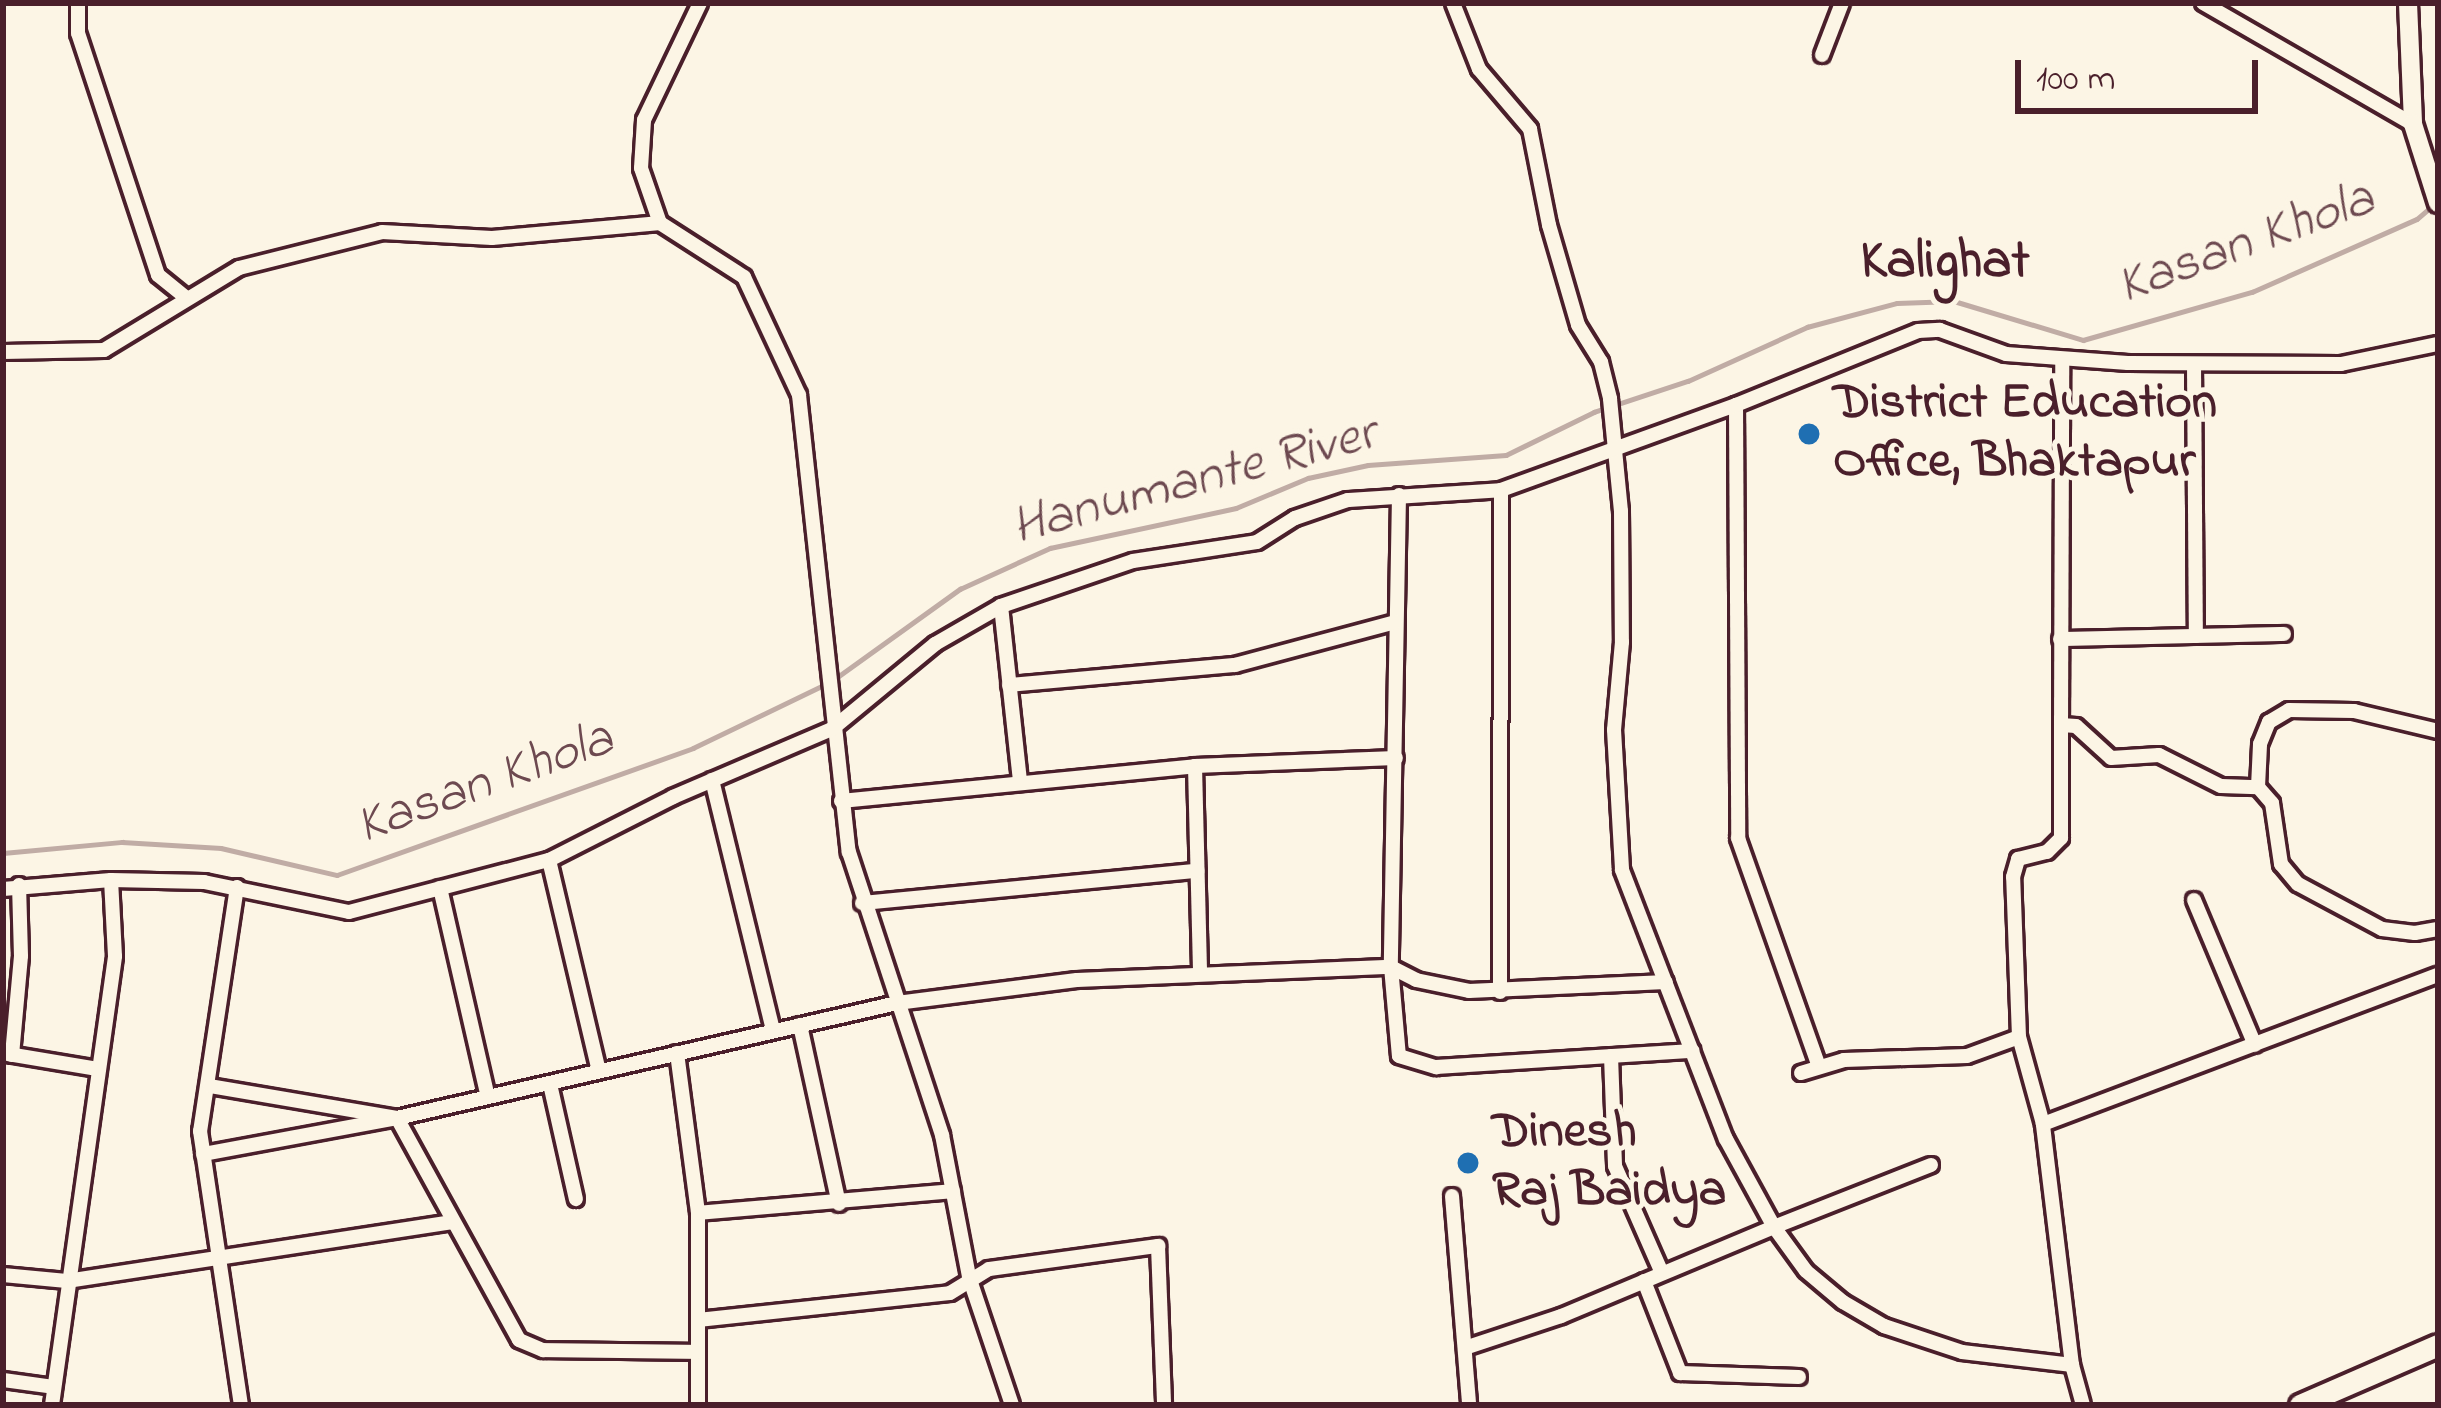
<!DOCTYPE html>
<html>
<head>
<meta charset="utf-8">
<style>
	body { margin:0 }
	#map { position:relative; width:2441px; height:1408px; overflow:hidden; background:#fcf5e5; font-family:"Indie Flower",sans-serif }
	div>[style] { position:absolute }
	.stream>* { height:4.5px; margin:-2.25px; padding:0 2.25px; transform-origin:2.25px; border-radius:2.25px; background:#c0aca5 }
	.roads { filter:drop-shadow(3px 0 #4a1f2b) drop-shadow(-3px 0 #4a1f2b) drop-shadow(0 3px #4a1f2b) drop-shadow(0 -3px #4a1f2b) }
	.minor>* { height:14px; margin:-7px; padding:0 7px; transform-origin:7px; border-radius:7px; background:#fcf5e5 }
	.secondary>* { height:18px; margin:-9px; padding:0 9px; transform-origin:9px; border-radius:9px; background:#fcf5e5 }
	.primary>* { height:21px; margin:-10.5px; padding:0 10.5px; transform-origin:10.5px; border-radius:10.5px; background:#fcf5e5 }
	.dots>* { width:33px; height:33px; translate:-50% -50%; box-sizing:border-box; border:6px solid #fcf5e5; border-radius:50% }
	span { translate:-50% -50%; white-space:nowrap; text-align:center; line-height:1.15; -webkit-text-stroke:10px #fcf5e5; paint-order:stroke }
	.poi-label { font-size:51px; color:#4a1f2b; font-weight:700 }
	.left { translate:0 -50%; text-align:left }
	.water-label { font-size:54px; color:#6d4950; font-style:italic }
	.neighbourhood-label { font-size:54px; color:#4a1f2b; font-weight:700 }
	.frame { position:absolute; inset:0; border:6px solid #4a1f2b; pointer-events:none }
	.scale { position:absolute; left:2015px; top:60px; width:243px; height:54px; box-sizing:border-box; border:6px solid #4a1f2b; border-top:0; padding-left:15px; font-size:36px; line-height:42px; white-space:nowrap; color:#4a1f2b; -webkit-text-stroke:9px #fcf5e5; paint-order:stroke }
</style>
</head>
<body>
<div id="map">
	<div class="stream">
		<i style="left:836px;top:678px;width:153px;rotate:-35.7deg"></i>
		<i style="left:960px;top:589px;width:99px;rotate:-24.5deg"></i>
		<i style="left:1050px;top:548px;width:190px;rotate:-12.1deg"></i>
		<i style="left:1236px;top:508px;width:78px;rotate:-22.6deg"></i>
		<i style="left:1308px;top:478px;width:61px;rotate:-12.2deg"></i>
		<i style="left:1368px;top:465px;width:138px;rotate:-4.1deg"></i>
		<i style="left:1506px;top:455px;width:98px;rotate:-26deg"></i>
		<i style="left:1594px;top:412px;width:99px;rotate:-18.3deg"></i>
		<i style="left:1688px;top:381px;width:131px;rotate:-24.4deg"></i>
		<i style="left:1807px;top:327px;width:93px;rotate:-14.9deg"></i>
		<i style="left:1897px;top:303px;width:57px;rotate:-2deg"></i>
		<i style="left:1954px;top:301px;width:135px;rotate:16.8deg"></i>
		<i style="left:2083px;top:340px;width:176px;rotate:-15.9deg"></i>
		<i style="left:2252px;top:292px;width:180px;rotate:-23.9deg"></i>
		<i style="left:2417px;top:219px;width:23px;rotate:-41deg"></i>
		<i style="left:3px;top:853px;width:120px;rotate:-5.3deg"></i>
		<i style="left:122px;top:842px;width:99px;rotate:3.5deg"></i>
		<i style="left:221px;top:848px;width:119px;rotate:13.1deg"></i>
		<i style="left:337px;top:875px;width:378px;rotate:-19.6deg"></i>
		<i style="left:693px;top:748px;width:148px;rotate:-25.7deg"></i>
	</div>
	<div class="roads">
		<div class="minor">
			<i style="left:78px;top:3px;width:30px;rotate:90deg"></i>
			<i style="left:78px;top:33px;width:255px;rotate:71.7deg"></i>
			<i style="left:158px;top:275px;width:36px;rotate:39deg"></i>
			<i style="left:1453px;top:3px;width:71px;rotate:68.5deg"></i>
			<i style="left:1479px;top:69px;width:79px;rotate:49.6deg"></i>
			<i style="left:1530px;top:129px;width:98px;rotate:78.8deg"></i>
			<i style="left:1549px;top:225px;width:104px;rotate:73.8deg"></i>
			<i style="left:1578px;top:325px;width:44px;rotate:58.1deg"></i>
			<i style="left:1601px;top:362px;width:38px;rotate:76deg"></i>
			<i style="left:1610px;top:399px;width:113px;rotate:84.4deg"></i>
			<i style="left:1621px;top:511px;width:131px;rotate:89.6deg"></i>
			<i style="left:1622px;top:642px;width:88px;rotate:95.2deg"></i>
			<i style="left:1614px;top:730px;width:140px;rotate:86.7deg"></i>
			<i style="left:1622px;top:870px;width:288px;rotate:68.9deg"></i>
			<i style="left:1726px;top:1139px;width:100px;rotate:61.4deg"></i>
			<i style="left:1774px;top:1227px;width:231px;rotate:157.3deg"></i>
			<i style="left:1561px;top:1316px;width:98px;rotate:161.6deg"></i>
			<i style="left:2203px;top:3px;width:242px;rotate:30deg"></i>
			<i style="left:1822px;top:55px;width:56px;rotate:-69deg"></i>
			<i style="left:660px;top:223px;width:58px;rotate:-109.1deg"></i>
			<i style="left:641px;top:168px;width:48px;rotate:-86.4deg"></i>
			<i style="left:644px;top:120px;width:130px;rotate:-64.4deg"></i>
			<i style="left:3px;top:352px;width:101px;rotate:-1.1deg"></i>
			<i style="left:104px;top:350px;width:158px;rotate:-31.3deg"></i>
			<i style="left:239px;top:268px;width:147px;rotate:-14.1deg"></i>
			<i style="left:382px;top:232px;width:110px;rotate:3.1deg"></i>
			<i style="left:492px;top:238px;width:169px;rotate:-5.1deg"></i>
			<i style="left:660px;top:223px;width:100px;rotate:32.7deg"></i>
			<i style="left:744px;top:277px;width:130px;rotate:65deg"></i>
			<i style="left:799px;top:395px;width:460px;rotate:83.8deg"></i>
			<i style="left:849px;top:852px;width:298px;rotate:71.8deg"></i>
			<i style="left:942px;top:1135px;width:145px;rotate:79.2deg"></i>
			<i style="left:969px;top:1277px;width:135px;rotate:71.4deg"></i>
			<i style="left:2194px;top:365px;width:271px;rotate:89.6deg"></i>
			<i style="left:1736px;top:405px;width:433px;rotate:89.7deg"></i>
			<i style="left:1738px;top:838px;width:240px;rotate:70.5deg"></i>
			<i style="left:1399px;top:495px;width:472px;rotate:91deg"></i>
			<i style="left:1391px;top:967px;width:89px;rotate:84.9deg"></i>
			<i style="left:1399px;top:1056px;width:39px;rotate:17deg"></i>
			<i style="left:1436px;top:1067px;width:257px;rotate:-3.6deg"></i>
			<i style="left:1001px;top:606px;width:176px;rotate:83.8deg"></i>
			<i style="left:2060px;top:639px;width:224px;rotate:-1.3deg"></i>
			<i style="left:1009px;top:685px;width:227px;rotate:-5.1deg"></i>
			<i style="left:1235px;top:665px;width:166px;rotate:-15deg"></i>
			<i style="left:2061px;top:725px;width:365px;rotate:-89.8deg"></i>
			<i style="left:1195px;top:766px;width:206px;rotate:88.6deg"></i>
			<i style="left:712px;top:780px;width:258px;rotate:76.3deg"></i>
			<i style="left:2258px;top:787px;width:43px;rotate:-87.3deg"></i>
			<i style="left:2260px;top:744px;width:24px;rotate:-68deg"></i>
			<i style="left:2269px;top:722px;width:23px;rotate:-31deg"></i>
			<i style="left:2289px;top:710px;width:65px;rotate:0.9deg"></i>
			<i style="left:2354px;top:711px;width:86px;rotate:13.4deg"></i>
			<i style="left:841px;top:801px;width:356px;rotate:-5.6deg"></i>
			<i style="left:1195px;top:766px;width:201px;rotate:-2.3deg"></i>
			<i style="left:549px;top:860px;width:217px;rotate:76.7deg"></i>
			<i style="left:237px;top:887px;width:247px;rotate:98.6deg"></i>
			<i style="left:200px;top:1131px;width:277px;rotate:81.5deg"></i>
			<i style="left:440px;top:888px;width:214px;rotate:77.1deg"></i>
			<i style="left:3px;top:889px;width:108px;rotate:-4.8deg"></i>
			<i style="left:111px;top:880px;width:93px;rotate:1.2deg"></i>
			<i style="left:204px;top:882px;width:148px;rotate:11.7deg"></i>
			<i style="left:349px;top:912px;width:207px;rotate:-14.6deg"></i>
			<i style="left:549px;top:860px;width:139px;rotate:-26.9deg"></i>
			<i style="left:673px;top:797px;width:173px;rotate:-23.2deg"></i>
			<i style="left:832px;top:729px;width:134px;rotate:-39.5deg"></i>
			<i style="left:935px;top:644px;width:76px;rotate:-29.9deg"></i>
			<i style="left:1001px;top:606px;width:139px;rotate:-18.8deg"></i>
			<i style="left:1133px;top:561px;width:125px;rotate:-8.7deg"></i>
			<i style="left:1257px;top:542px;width:45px;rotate:-32.3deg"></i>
			<i style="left:1295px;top:518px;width:56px;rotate:-18.8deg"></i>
			<i style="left:1348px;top:500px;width:153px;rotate:-3.7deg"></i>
			<i style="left:1501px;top:490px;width:250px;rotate:-19.9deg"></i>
			<i style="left:1736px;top:405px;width:196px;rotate:-22.1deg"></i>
			<i style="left:1918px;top:331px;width:22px;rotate:-3deg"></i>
			<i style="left:1940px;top:330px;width:70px;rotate:20deg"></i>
			<i style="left:2006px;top:354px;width:122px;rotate:4.2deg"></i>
			<i style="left:2128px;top:363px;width:213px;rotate:0.3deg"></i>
			<i style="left:2341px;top:364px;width:99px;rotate:-11.7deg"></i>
			<i style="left:2194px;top:900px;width:157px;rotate:67.2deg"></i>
			<i style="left:862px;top:903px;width:337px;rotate:-5.5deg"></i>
			<i style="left:1500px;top:992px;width:502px;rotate:-89.89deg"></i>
			<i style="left:800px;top:1025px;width:183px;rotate:77.7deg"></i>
			<i style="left:677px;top:1053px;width:161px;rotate:82.5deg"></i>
			<i style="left:698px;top:1213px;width:192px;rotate:90deg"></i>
			<i style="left:8px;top:1054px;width:91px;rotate:9.5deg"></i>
			<i style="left:12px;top:1055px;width:99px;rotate:-84.8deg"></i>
			<i style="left:21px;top:956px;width:71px;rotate:-91.6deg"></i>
			<i style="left:1611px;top:1056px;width:110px;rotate:87.9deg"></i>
			<i style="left:1615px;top:1166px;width:117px;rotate:66.3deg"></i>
			<i style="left:1801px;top:1073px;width:45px;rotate:-16.8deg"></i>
			<i style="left:1844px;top:1060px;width:123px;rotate:-1.9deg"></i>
			<i style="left:1967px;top:1056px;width:55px;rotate:-20.1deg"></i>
			<i style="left:550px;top:1084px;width:118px;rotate:77.3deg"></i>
			<i style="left:210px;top:1086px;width:190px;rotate:9.7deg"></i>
			<i style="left:397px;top:1118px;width:253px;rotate:61.2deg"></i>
			<i style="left:519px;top:1340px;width:26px;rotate:23deg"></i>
			<i style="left:543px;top:1350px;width:155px;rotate:0.7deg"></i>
			<i style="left:2043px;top:1124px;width:422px;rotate:-20.7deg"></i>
			<i style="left:203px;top:1154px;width:197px;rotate:-10.5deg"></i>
			<i style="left:397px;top:1118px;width:513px;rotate:-12.95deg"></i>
			<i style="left:897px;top:1003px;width:181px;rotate:-7.3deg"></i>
			<i style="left:1077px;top:980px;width:314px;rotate:-2.4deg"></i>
			<i style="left:1391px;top:967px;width:28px;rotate:27deg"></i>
			<i style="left:1416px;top:980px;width:54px;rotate:11.7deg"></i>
			<i style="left:1469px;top:991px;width:197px;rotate:-2.6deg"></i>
			<i style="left:1931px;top:1165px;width:169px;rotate:158.5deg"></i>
			<i style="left:1774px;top:1227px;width:54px;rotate:54deg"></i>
			<i style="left:1806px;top:1271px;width:48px;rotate:40deg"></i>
			<i style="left:1843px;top:1302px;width:48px;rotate:30.3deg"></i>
			<i style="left:1884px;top:1326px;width:82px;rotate:18.4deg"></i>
			<i style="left:1962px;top:1352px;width:111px;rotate:6.7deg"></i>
			<i style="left:2072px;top:1365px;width:41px;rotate:74.6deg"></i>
			<i style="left:1452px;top:1196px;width:210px;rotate:85.3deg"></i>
			<i style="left:698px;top:1213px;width:256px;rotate:-4.9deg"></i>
			<i style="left:3px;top:1275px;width:64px;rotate:5.4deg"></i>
			<i style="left:67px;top:1281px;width:390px;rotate:-8.7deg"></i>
			<i style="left:1644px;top:1281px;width:99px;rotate:68.6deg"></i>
			<i style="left:1680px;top:1373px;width:119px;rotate:1.9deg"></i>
			<i style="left:698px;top:1320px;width:253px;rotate:-6.1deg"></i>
			<i style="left:950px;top:1293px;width:46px;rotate:-31.6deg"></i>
			<i style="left:989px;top:1269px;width:171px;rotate:-7.8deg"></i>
			<i style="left:1158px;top:1246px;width:159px;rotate:87.8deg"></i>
			<i style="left:2072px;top:1365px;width:243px;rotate:-96.9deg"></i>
			<i style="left:2043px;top:1124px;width:90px;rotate:-105.4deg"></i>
			<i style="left:2019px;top:1037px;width:160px;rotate:-92.1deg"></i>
			<i style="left:2013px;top:877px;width:19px;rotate:-74deg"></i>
			<i style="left:2018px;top:859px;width:30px;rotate:-14deg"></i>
			<i style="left:2047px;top:852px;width:20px;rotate:-45deg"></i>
			<i style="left:2061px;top:838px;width:113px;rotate:-90deg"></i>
			<i style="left:2061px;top:725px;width:15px;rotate:4deg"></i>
			<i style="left:2076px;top:726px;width:47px;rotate:42.4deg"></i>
			<i style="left:2111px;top:758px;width:48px;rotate:-3.6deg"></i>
			<i style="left:2159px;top:755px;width:69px;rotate:26.6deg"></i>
			<i style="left:2221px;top:786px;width:37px;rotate:2deg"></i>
			<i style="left:2258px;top:787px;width:21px;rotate:49deg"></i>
			<i style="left:2272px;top:803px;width:62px;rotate:81.6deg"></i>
			<i style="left:2281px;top:864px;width:26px;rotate:50deg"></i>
			<i style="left:2298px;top:884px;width:95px;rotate:28.2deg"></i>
			<i style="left:2382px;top:929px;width:33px;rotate:7deg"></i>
			<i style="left:2415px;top:933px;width:23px;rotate:-10deg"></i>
			<i style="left:3px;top:1380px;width:51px;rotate:7.8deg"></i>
			<i style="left:52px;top:1405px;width:453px;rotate:-82deg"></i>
			<i style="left:115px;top:956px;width:76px;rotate:-93deg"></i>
		</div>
		<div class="secondary">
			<i style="left:2408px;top:3px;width:121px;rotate:87.6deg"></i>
			<i style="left:2413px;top:124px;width:83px;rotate:72.4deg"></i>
		</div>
		<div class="primary">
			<i style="left:2300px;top:1405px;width:150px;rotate:-23.5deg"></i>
		</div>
	</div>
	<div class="dots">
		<i style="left:1809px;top:434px;background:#1f6fb2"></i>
		<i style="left:1468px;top:1163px;background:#1f6fb2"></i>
	</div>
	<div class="poi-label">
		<span class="left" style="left:1833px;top:434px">District Education<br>Office, Bhaktapur</span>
		<span class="left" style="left:1492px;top:1163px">Dinesh<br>Raj Baidya</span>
	</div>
	<div class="water-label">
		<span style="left:2246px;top:244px;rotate:-20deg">Kasan Khola</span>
		<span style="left:1194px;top:482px;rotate:-15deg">Hanumante River</span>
		<span style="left:485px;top:784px;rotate:-20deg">Kasan Khola</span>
	</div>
	<div class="neighbourhood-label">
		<span style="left:1945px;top:263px">Kalighat</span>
	</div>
	<div class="frame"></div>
	<div class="scale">100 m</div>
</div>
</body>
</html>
